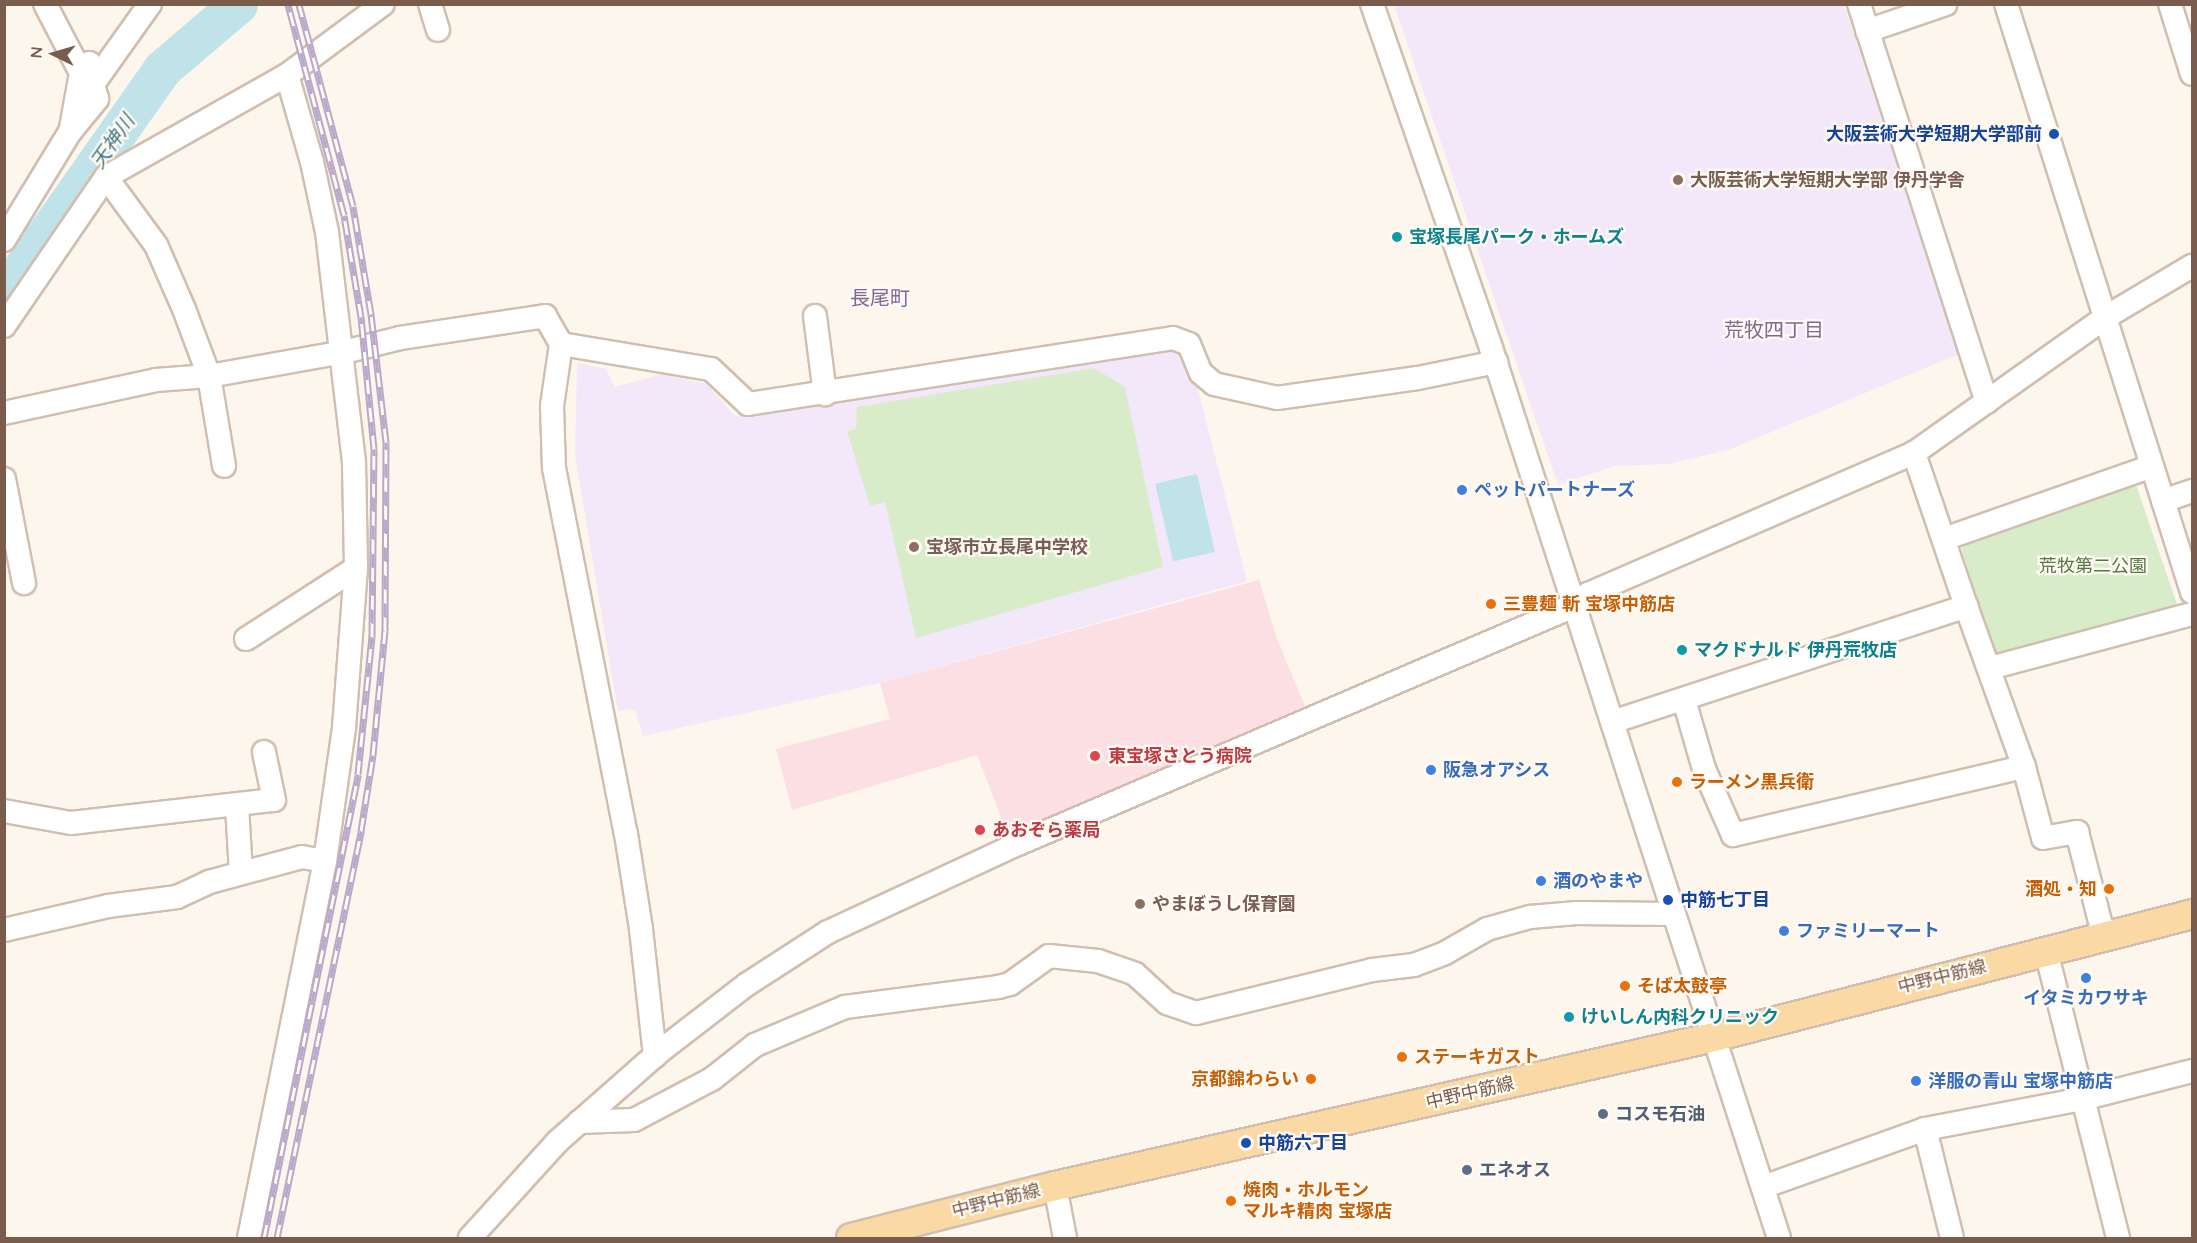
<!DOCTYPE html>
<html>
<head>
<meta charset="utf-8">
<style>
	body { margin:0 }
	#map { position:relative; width:2197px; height:1243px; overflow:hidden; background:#fdf6ec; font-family:Quicksand,"Noto Sans JP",sans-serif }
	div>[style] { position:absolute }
	.education>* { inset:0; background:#f3e8fa }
	.medical>* { inset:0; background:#fbdfe3 }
	.green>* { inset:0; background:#d8ecc9 }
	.water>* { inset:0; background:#bfe3e8; transform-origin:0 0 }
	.river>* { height:39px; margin:-19.5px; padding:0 19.5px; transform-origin:19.5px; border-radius:19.5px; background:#bfe3e8 }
	.roads { filter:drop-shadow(2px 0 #d1beb0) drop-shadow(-2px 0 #d1beb0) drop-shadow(0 2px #d1beb0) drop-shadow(0 -2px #d1beb0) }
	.minor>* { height:22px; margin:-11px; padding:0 11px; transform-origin:11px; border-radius:11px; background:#fff }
	.major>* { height:28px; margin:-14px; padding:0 14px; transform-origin:14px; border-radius:14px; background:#fbd9a5 }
	.rail>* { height:7px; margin-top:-3.5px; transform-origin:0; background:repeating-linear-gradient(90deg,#fffaf3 0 14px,#b9a8c9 0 28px); box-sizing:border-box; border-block:2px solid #b9a8c9 }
	.dots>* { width:16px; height:16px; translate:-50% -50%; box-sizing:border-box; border:3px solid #fffaf3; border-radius:50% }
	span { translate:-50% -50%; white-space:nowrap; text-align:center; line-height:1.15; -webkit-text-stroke:4.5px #fffaf3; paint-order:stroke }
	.transit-label { font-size:18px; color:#164399; font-weight:700 }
	.right { translate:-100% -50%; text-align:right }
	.left { translate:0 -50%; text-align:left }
	.education-label { font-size:18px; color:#785e54; font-weight:700 }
	.culture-label { font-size:18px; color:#0d838f; font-weight:700 }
	.shop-label { font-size:18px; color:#366cbe; font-weight:700 }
	.park-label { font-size:18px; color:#537a41 }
	.food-label { font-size:18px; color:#c56008; font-weight:700 }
	.health-label { font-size:18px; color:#be3a42; font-weight:700 }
	.street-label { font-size:18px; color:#7a5c4d }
	.service-label { font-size:18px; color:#4e5e75; font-weight:700 }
	.water-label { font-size:20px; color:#437c86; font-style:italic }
	.neighbourhood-label { font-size:20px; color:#846695 }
	.frame { position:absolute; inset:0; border:6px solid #7a5c4d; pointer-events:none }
	.north { position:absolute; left:24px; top:24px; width:60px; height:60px; -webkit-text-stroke:4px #fffaf3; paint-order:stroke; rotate:275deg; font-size:16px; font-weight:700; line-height:24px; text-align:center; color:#7a5c4d }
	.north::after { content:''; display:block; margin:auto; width:21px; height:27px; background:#7a5c4d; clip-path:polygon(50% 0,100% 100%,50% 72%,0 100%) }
</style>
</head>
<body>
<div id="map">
	<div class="education">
		<i style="clip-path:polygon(1394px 5px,1844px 5px,1959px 354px,1728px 450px,1668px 464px,1615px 466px,1558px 485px)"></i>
		<i style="clip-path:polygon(1174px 349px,1192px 366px,1247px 581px,880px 683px,643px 736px,635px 709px,618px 711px,575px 456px,577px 363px,606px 369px,615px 387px,662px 374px,707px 384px,735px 416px)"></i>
	</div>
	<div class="medical">
		<i style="clip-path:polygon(1259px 580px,1277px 639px,1305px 706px,1008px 834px,977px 755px,792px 810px,776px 749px,890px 719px,880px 683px)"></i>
	</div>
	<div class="green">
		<i style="clip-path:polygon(1094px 368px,1125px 387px,1163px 567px,916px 638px,885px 502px,870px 506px,847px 431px,856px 429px,857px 407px)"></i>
		<i style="clip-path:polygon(2135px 482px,2179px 610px,2000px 658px,1993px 652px,1962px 550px,1964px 541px)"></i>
	</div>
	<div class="water">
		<i style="left:1197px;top:474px;width:80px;height:43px;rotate:77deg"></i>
	</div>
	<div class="river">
		<i style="left:4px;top:294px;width:275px;rotate:-54.9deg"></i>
		<i style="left:162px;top:69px;width:100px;rotate:-40.5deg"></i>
	</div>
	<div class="roads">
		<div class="minor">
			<i style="left:45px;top:4px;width:78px;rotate:62.4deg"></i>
			<i style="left:430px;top:4px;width:27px;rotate:73deg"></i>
			<i style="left:1372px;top:4px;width:364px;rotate:70.9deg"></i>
			<i style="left:1491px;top:348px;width:935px;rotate:72.07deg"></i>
			<i style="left:1859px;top:4px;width:418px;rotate:72.2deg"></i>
			<i style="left:2006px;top:4px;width:617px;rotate:72.45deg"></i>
			<i style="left:2170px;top:4px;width:73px;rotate:72.6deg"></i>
			<i style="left:1867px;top:31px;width:83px;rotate:-18.9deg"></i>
			<i style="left:287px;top:75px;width:91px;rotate:74deg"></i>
			<i style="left:312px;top:162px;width:72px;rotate:77.9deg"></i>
			<i style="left:327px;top:232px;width:233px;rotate:83.3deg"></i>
			<i style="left:354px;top:463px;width:105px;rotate:88.9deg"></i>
			<i style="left:71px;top:128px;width:56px;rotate:-79.7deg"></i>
			<i style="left:81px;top:73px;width:13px;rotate:-51deg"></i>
			<i style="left:106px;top:177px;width:208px;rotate:-29.4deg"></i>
			<i style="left:287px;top:75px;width:119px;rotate:-36.5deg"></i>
			<i style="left:4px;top:240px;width:127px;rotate:-58.6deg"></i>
			<i style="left:70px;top:132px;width:43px;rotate:-50.7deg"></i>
			<i style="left:97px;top:99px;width:16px;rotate:-105deg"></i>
			<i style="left:93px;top:84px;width:98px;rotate:-54.5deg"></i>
			<i style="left:815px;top:316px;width:79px;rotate:82.7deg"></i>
			<i style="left:4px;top:326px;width:181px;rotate:-55.6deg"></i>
			<i style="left:106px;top:177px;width:84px;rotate:53.7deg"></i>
			<i style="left:156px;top:245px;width:70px;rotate:66.4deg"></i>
			<i style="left:184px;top:309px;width:72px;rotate:69.5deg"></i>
			<i style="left:209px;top:376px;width:91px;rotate:80.5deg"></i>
			<i style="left:561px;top:344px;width:63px;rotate:98.3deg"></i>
			<i style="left:552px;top:406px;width:62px;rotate:88.2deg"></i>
			<i style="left:554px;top:468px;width:373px;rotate:78.9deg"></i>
			<i style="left:626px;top:834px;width:96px;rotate:81deg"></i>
			<i style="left:641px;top:929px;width:128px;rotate:83.7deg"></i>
			<i style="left:4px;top:413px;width:156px;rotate:-12.2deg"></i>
			<i style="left:156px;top:380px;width:53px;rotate:-4.3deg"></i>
			<i style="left:209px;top:376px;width:137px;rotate:-10.1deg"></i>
			<i style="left:344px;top:352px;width:58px;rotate:-14deg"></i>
			<i style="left:400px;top:338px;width:147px;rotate:-8.6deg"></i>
			<i style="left:545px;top:316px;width:32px;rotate:60deg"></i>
			<i style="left:561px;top:344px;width:152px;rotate:9.5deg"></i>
			<i style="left:711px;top:369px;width:51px;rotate:43.4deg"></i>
			<i style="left:748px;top:404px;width:430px;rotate:-8.8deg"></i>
			<i style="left:1173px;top:338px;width:17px;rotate:21deg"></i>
			<i style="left:1189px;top:344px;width:31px;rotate:68deg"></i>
			<i style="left:1201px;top:373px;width:17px;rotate:40deg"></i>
			<i style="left:1214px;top:384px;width:65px;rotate:12.5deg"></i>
			<i style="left:1277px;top:398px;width:142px;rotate:-8.1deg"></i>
			<i style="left:1418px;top:378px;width:80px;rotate:-11.6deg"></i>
			<i style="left:4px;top:479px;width:106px;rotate:79.1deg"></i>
			<i style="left:2163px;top:501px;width:31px;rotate:-19deg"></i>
			<i style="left:1944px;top:539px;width:220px;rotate:-19.3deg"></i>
			<i style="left:1966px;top:606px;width:171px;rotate:70.2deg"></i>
			<i style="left:2024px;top:767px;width:73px;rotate:75deg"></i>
			<i style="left:2043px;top:838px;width:35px;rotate:-10deg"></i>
			<i style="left:2077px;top:832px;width:108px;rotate:75.6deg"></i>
			<i style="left:246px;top:639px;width:131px;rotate:-32.8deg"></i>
			<i style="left:356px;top:568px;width:160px;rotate:94.3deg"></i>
			<i style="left:344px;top:728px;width:134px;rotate:98.1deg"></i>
			<i style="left:325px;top:861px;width:385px;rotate:101.4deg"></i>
			<i style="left:1990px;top:668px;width:209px;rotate:-15deg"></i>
			<i style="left:1684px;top:700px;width:72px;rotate:73.8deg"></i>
			<i style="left:1704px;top:769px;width:72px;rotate:66.3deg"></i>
			<i style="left:1733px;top:835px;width:299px;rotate:-13.2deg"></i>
			<i style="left:1612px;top:722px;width:373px;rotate:-18.1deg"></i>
			<i style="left:1966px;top:606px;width:162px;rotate:-108.8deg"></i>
			<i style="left:237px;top:806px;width:67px;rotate:86.6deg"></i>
			<i style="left:4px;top:811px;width:68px;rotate:10.2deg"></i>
			<i style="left:71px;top:823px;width:204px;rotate:-6.5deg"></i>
			<i style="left:274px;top:800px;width:49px;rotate:-101.8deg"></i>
			<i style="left:4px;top:930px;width:107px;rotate:-13deg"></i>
			<i style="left:108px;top:906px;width:70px;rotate:-7.4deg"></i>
			<i style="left:177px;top:897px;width:35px;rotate:-25deg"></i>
			<i style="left:209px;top:882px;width:96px;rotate:-15deg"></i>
			<i style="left:302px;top:857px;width:23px;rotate:10deg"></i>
			<i style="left:2046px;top:951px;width:296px;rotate:75.9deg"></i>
			<i style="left:579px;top:1122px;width:55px;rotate:-2.1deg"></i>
			<i style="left:634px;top:1120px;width:88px;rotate:-27.7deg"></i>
			<i style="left:712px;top:1079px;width:55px;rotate:-38.3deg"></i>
			<i style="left:755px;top:1045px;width:98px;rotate:-22.9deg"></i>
			<i style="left:845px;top:1007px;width:154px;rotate:-7.4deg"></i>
			<i style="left:998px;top:987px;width:12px;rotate:-14deg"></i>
			<i style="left:1010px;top:984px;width:48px;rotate:-35.7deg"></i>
			<i style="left:1049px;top:956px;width:49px;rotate:5.8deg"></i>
			<i style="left:1098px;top:961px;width:39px;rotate:19deg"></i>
			<i style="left:1135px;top:974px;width:43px;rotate:42.2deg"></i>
			<i style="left:1167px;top:1003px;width:31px;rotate:19deg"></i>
			<i style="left:1196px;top:1013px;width:181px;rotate:-13.7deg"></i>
			<i style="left:1372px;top:970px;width:42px;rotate:-6.8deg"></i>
			<i style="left:1414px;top:965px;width:33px;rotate:-21deg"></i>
			<i style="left:1445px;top:953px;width:48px;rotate:-29.7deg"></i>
			<i style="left:1487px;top:929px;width:45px;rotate:-15.6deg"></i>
			<i style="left:1530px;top:917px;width:47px;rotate:-4.9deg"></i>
			<i style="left:1577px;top:913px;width:96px;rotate:0.6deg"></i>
			<i style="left:1925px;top:1129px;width:112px;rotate:76.1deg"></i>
			<i style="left:1055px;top:1186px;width:53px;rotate:79.1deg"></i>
			<i style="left:1763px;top:1187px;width:172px;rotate:-19.7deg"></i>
			<i style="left:1925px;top:1129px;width:160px;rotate:-10.8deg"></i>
			<i style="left:2082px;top:1099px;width:114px;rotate:-14.3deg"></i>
			<i style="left:470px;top:1238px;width:130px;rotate:-47.8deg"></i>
			<i style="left:557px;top:1142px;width:136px;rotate:-41.4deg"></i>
			<i style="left:659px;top:1052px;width:110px;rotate:-37.6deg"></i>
			<i style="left:746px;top:985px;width:98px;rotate:-32.9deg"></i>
			<i style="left:828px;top:932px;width:209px;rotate:-24.9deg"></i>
			<i style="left:1018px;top:844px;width:590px;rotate:-23.17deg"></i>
			<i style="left:1560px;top:612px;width:33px;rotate:-33deg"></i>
			<i style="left:1588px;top:594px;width:355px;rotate:-23.4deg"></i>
			<i style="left:1914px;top:453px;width:235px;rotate:-35.3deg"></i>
			<i style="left:2106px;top:317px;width:100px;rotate:-30.7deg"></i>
		</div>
		<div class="major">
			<i style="left:851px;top:1238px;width:211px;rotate:-14.3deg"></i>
			<i style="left:1055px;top:1186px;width:676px;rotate:-12.74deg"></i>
			<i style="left:1714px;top:1037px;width:494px;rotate:-14.4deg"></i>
		</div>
	</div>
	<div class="rail">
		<i style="left:264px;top:1238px;width:473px;rotate:-78.5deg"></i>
		<i style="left:358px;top:774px;width:138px;rotate:-84.2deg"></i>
		<i style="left:372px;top:637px;width:188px;rotate:-89.4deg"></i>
		<i style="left:374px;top:449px;width:133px;rotate:-95.6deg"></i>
		<i style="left:361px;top:317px;width:103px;rotate:-99.5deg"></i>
		<i style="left:344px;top:215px;width:218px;rotate:-104.9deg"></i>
		<i style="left:277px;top:1238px;width:416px;rotate:-78.3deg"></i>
		<i style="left:361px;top:831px;width:77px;rotate:-81deg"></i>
		<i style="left:373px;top:755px;width:125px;rotate:-84.5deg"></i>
		<i style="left:385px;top:631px;width:189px;rotate:-89.7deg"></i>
		<i style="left:386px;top:442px;width:129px;rotate:-96.7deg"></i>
		<i style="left:371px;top:314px;width:109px;rotate:-99.5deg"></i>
		<i style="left:353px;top:206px;width:209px;rotate:-105deg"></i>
	</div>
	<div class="dots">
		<i style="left:2054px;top:134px;background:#1a4fb4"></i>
		<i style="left:1678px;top:180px;background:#8d6e63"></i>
		<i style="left:1397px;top:237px;background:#0f9aa8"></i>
		<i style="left:1462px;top:490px;background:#3f7fe0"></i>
		<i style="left:914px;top:547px;background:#8d6e63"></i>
		<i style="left:1491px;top:604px;background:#e8710a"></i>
		<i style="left:1682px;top:650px;background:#0f9aa8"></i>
		<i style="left:1095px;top:756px;background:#e0444e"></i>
		<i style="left:1431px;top:770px;background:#3f7fe0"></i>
		<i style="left:1677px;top:782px;background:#e8710a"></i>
		<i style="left:980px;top:830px;background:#e0444e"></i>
		<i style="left:1541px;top:881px;background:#3f7fe0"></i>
		<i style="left:2109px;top:889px;background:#e8710a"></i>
		<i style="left:1668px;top:900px;background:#1a4fb4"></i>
		<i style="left:1140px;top:904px;background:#8d6e63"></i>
		<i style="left:1784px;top:931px;background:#3f7fe0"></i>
		<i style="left:2086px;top:978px;background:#3f7fe0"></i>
		<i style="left:1625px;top:986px;background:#e8710a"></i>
		<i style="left:1569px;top:1017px;background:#0f9aa8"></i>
		<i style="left:1402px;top:1057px;background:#e8710a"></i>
		<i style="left:1311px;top:1079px;background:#e8710a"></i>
		<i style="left:1916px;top:1081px;background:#3f7fe0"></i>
		<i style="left:1603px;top:1114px;background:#5c6f8a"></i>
		<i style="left:1246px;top:1143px;background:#1a4fb4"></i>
		<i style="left:1467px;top:1170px;background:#5c6f8a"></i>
		<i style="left:1231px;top:1201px;background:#e8710a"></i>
	</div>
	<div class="transit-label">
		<span class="right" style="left:2042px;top:134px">大阪芸術大学短期大学部前</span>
		<span class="left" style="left:1680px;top:900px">中筋七丁目</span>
		<span class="left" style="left:1258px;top:1143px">中筋六丁目</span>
	</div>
	<div class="education-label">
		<span class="left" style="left:1690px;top:180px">大阪芸術大学短期大学部 伊丹学舎</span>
		<span class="left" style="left:926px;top:547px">宝塚市立長尾中学校</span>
		<span class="left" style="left:1152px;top:904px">やまぼうし保育園</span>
	</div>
	<div class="culture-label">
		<span class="left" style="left:1409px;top:237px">宝塚長尾パーク・ホームズ</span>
		<span class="left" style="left:1694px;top:650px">マクドナルド 伊丹荒牧店</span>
		<span class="left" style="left:1581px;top:1017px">けいしん内科クリニック</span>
	</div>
	<div class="shop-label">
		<span class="left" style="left:1474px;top:490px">ペットパートナーズ</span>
		<span class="left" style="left:1443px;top:770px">阪急オアシス</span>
		<span class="left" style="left:1553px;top:881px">酒のやまや</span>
		<span class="left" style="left:1796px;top:931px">ファミリーマート</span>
		<span style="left:2086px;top:998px">イタミカワサキ</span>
		<span class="left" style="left:1928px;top:1081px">洋服の青山 宝塚中筋店</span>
	</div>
	<div class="park-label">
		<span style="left:2093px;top:566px">荒牧第二公園</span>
	</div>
	<div class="food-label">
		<span class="left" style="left:1503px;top:604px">三豊麺 斬 宝塚中筋店</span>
		<span class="left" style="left:1689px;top:782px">ラーメン黒兵衛</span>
		<span class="right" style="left:2097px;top:889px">酒処・知</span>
		<span class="left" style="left:1637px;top:986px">そば太鼓亭</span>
		<span class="left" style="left:1414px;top:1057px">ステーキガスト</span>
		<span class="right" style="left:1299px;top:1079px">京都錦わらい</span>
		<span class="left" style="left:1243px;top:1201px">焼肉・ホルモン<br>マルキ精肉 宝塚店</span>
	</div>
	<div class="health-label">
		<span class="left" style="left:1108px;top:756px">東宝塚さとう病院</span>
		<span class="left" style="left:992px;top:830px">あおぞら薬局</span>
	</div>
	<div class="street-label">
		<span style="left:1942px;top:977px;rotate:-14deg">中野中筋線</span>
		<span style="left:1470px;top:1093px;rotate:-13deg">中野中筋線</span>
		<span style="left:996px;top:1201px;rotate:-14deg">中野中筋線</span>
	</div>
	<div class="service-label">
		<span class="left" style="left:1615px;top:1114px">コスモ石油</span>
		<span class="left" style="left:1479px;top:1170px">エネオス</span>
	</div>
	<div class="water-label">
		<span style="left:112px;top:141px;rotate:-55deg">天神川</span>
	</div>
	<div class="neighbourhood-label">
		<span style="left:880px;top:297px">長尾町</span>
		<span style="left:1774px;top:329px">荒牧四丁目</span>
	</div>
	<div class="frame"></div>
	<div class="north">N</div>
</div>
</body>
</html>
